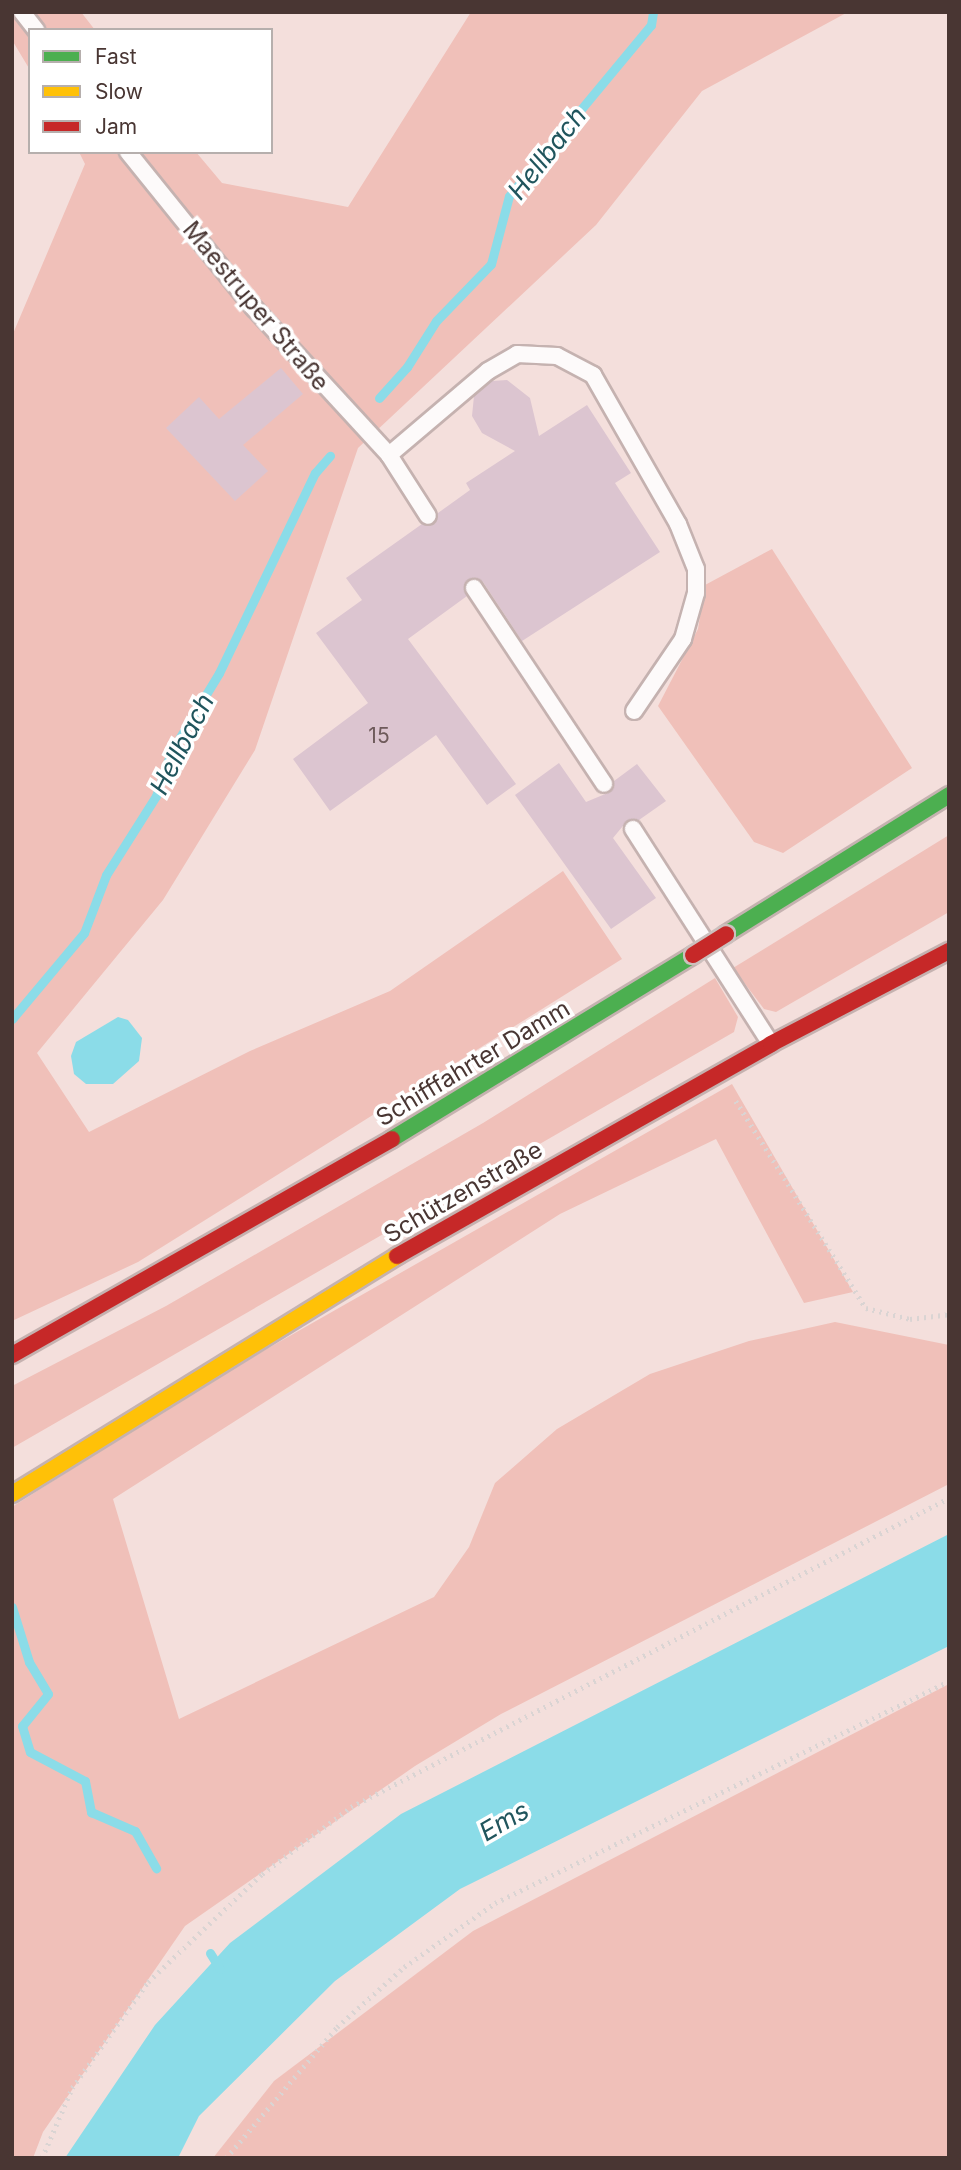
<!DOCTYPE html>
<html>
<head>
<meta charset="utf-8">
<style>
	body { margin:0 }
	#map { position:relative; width:961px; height:2170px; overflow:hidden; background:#f4dfdc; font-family:Inter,sans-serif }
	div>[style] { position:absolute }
	.green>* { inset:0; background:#f0c0b9 }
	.water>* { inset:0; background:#8bdce8 }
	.stream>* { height:9px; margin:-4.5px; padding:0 4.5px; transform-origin:4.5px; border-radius:4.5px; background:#8bdce8 }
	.building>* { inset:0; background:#dcc5d0 }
	.path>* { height:4.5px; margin-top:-2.25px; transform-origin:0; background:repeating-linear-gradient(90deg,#dad4d3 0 2px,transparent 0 7px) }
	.roads { filter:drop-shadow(2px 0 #c5b2b0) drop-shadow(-2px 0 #c5b2b0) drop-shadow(0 2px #c5b2b0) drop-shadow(0 -2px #c5b2b0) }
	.lane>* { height:16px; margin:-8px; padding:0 8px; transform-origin:8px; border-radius:8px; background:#fdfafa }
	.fast>* { height:16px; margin:-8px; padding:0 8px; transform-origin:8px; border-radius:8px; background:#4caf50 }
	.slow>* { height:16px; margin:-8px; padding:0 8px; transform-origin:8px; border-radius:8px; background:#ffc107 }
	.jam>* { height:16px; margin:-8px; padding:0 8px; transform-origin:8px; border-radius:8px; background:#c62828 }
	.bridges { filter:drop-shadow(2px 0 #ccc0be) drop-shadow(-2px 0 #ccc0be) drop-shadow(0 2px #ccc0be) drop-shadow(0 -2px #ccc0be) }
	.jam-bridge>* { height:16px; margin:-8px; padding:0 8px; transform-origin:8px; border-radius:8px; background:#c62828 }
	span { translate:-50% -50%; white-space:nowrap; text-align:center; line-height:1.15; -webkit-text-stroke:7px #fff; paint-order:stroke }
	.number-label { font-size:21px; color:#6e5a5a }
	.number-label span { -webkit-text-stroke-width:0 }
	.street-label { font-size:24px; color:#493633 }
	.water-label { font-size:26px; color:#20555d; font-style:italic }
	.frame { position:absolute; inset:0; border:14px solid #493633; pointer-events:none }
	.legend { position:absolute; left:28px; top:28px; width:245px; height:126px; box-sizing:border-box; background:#fff; border:2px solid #b6afad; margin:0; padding:9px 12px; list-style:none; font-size:21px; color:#493633 }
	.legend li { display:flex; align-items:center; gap:14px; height:35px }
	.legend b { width:35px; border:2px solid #b6afad }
</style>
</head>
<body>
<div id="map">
	<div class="green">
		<i style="clip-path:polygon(12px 12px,81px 12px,95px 30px,30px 30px,30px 70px,12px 40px)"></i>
		<i style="clip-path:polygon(471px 12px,848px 12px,702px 91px,596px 225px,358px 448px,255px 750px,163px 900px,37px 1053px,89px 1132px,250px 1051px,390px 991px,563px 871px,622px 959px,138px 1262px,12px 1321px,12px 336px,85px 164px,79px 152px,196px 152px,222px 183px,348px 207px)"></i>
		<i style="clip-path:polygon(772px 549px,912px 768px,783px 853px,754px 842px,658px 706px,698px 629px,705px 585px)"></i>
		<i style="clip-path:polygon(949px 835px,949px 912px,776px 1012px,764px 1009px,733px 968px)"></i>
		<i style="clip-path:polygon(715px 978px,738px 1017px,734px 1032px,12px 1448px,12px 1386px,166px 1306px,483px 1123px)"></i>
		<i style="clip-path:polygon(732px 1084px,853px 1292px,804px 1303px,716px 1139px,560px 1214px,113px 1499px,179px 1719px,434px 1597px,469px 1547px,495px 1483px,557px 1429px,650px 1374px,749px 1341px,835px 1322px,949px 1345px,949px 1484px,501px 1714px,415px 1766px,185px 1926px,43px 2132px,33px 2158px,12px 2158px,12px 1507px,209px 1382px)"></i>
		<i style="clip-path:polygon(949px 1684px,949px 2158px,213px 2158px,274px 2081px,473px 1931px)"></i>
	</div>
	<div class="water">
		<i style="clip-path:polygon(118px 1017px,128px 1020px,142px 1038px,139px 1061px,113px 1084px,86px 1084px,74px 1074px,71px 1056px,76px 1042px)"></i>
		<i style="clip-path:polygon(949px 1534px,949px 1646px,460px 1889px,335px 1981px,199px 2116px,178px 2158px,65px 2158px,155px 2025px,230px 1943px,401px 1814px)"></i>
	</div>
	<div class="stream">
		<i style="left:379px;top:398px;width:42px;rotate:-47.9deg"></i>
		<i style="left:407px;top:367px;width:54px;rotate:-57.8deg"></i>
		<i style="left:436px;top:321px;width:79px;rotate:-46deg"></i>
		<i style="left:491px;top:264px;width:70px;rotate:-75.2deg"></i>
		<i style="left:509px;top:196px;width:222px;rotate:-50.3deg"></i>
		<i style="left:651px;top:25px;width:13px;rotate:-81deg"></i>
		<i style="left:12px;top:1019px;width:112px;rotate:-50.1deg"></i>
		<i style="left:84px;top:933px;width:62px;rotate:-69.2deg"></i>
		<i style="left:106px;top:875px;width:93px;rotate:-57.7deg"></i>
		<i style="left:156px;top:796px;width:46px;rotate:-71.2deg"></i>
		<i style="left:171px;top:752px;width:92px;rotate:-58.7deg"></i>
		<i style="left:219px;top:673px;width:222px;rotate:-64.4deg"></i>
		<i style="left:315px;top:473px;width:23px;rotate:-49deg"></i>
		<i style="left:12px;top:1607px;width:58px;rotate:72.8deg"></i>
		<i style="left:29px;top:1662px;width:37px;rotate:59deg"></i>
		<i style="left:48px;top:1694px;width:41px;rotate:129.1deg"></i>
		<i style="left:22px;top:1726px;width:27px;rotate:73deg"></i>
		<i style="left:30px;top:1752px;width:62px;rotate:27.8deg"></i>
		<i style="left:85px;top:1781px;width:32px;rotate:79deg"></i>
		<i style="left:91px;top:1812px;width:48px;rotate:23.4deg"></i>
		<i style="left:135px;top:1831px;width:43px;rotate:60.4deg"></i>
		<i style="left:210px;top:1953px;width:19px;rotate:58deg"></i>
	</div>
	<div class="building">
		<i style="clip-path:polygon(281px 368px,303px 394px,243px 445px,268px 471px,235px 501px,166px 428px,199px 397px,219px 419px)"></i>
		<i style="clip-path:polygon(507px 380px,530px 398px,539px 436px,587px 405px,631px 473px,615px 483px,660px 552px,522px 641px,483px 582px,468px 580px,467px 596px,408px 639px,516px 784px,487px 805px,436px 735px,330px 811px,293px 759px,368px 703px,316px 633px,362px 600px,346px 578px,422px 524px,434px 524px,438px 513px,470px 490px,466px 483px,515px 451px,482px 433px,472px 416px,474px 396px,492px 381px)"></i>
		<i style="clip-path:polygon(559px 763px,586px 802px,610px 792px,614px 781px,637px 764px,666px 801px,639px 820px,627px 821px,613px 838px,656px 898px,611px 929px,515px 795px)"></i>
	</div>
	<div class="path">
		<i style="left:736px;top:1101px;width:244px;rotate:57.9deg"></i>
		<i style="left:866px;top:1308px;width:45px;rotate:14deg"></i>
		<i style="left:910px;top:1319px;width:39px;rotate:-7deg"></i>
		<i style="left:42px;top:2158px;width:76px;rotate:-66.8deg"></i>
		<i style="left:72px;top:2088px;width:130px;rotate:-54.4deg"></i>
		<i style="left:148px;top:1982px;width:157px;rotate:-43.5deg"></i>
		<i style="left:262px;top:1874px;width:111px;rotate:-37deg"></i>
		<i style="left:351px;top:1807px;width:673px;rotate:-27.33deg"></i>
		<i style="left:226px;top:2158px;width:172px;rotate:-49.7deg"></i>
		<i style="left:337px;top:2027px;width:90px;rotate:-41.8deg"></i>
		<i style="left:404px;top:1967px;width:111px;rotate:-35.1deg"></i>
		<i style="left:495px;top:1903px;width:505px;rotate:-26.06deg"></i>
	</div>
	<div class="roads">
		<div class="lane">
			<i style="left:22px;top:12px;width:23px;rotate:52deg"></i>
			<i style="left:128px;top:152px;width:201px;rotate:51.1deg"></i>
			<i style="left:254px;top:308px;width:200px;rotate:47.4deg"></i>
			<i style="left:389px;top:455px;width:72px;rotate:57.4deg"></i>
			<i style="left:389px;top:455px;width:130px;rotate:-40.3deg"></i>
			<i style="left:488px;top:371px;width:34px;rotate:-30deg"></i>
			<i style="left:517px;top:354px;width:40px;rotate:2.9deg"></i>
			<i style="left:557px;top:356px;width:41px;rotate:27.8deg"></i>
			<i style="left:593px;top:375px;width:172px;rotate:60.3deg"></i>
			<i style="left:678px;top:524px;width:48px;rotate:68.2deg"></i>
			<i style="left:696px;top:569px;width:24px;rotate:90deg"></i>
			<i style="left:696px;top:593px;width:48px;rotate:105.8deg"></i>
			<i style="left:683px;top:639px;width:87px;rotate:124.2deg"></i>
			<i style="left:474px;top:588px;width:235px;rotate:56.4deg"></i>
			<i style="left:633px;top:829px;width:255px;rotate:57.3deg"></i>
		</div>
		<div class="fast">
			<i style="left:726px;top:934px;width:263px;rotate:-31.9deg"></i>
			<i style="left:392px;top:1139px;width:353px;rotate:-31.4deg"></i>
		</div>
		<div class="slow">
			<i style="left:12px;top:1494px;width:453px;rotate:-31.7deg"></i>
		</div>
		<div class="jam">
			<i style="left:397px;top:1256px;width:430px;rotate:-29.5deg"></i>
			<i style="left:771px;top:1044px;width:201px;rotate:-27.6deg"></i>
			<i style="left:12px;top:1355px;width:437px;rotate:-29.6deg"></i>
		</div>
	</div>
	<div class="bridges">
		<div class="jam-bridge">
			<i style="left:693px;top:955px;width:39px;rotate:-32deg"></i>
		</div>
	</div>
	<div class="number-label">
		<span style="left:379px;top:736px">15</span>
	</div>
	<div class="street-label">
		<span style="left:256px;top:306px;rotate:50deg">Maestruper Straße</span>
		<span style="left:473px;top:1063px;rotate:-31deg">Schifffahrter Damm</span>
		<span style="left:463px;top:1192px;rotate:-30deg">Schützenstraße</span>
	</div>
	<div class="water-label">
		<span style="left:547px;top:153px;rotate:-52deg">Hellbach</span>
		<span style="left:182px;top:744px;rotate:-63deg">Hellbach</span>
		<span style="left:504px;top:1821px;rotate:-30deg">Ems</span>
	</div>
	<div class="frame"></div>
	<ul class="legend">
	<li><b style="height:9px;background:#4caf50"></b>Fast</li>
	<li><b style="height:9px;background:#ffc107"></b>Slow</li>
	<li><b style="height:9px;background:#c62828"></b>Jam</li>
	</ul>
</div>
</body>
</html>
